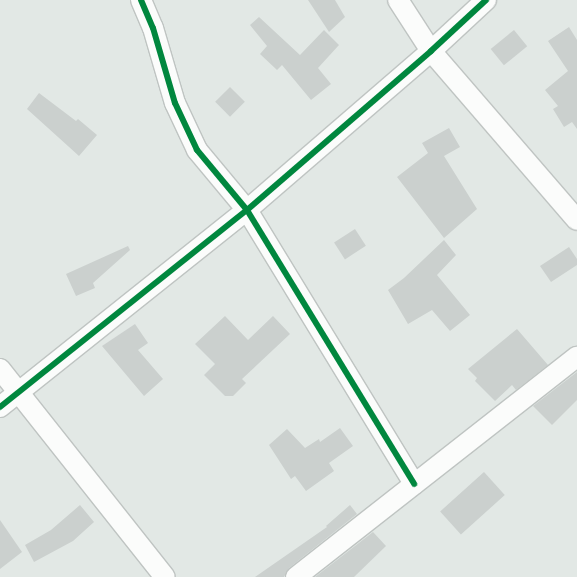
<!DOCTYPE html>
<html>
<head>
<meta charset="utf-8">
<style>
	body { margin:0 }
	#map { position:relative; width:577px; height:577px; overflow:hidden; background:#e2e8e5; font-family:"Varela Round",sans-serif }
	div>[style] { position:absolute }
	.building>* { inset:0; background:#cbd0ce; transform-origin:0 0 }
	.roads { filter:drop-shadow(1px 0 #bfc4c2) drop-shadow(-1px 0 #bfc4c2) drop-shadow(0 1px #bfc4c2) drop-shadow(0 -1px #bfc4c2) }
	.minor>* { height:20px; margin:-10px; padding:0 10px; transform-origin:10px; border-radius:10px; background:#fbfcfb }
	.cycleway>* { height:6px; margin:-3px; padding:0 3px; transform-origin:3px; border-radius:3px; background:#00873e }
	span { translate:-50% -50%; white-space:nowrap; text-align:center; line-height:1.15; -webkit-text-stroke:4px #f0f7f4; paint-order:stroke }
</style>
</head>
<body>
<div id="map">
	<div class="building">
		<i style="clip-path:polygon(308px 0,335px 0,345px 17px,329px 32px)"></i>
		<i style="clip-path:polygon(259px 17px,300px 55px,324px 30px,339px 45px,318px 68px,331px 84px,311px 100px,282px 65px,277px 70px,260px 54px,267px 46px,250px 25px)"></i>
		<i style="clip-path:polygon(569px 27px,577px 40px,577px 129px,572px 122px,564px 127px,553px 109px,558px 106px,545px 90px,568px 71px,548px 41px)"></i>
		<i style="left:514px;top:30px;width:21px;height:30px;rotate:51deg"></i>
		<i style="left:230px;top:87px;width:21px;height:21px;rotate:45deg"></i>
		<i style="clip-path:polygon(39px 93px,76px 121px,78px 119px,97px 135px,79px 156px,27px 109px)"></i>
		<i style="clip-path:polygon(449px 128px,460px 147px,444px 156px,477px 209px,444px 238px,397px 177px,428px 153px,422px 143px)"></i>
		<i style="left:355px;top:229px;width:20px;height:25px;rotate:57deg"></i>
		<i style="clip-path:polygon(444px 240px,456px 255px,437px 275px,470px 315px,450px 331px,432px 310px,408px 324px,388px 290px,404px 278px)"></i>
		<i style="clip-path:polygon(128px 246px,130px 250px,93px 283px,95px 288px,76px 296px,66px 274px)"></i>
		<i style="clip-path:polygon(569px 247px,577px 259px,577px 265px,551px 282px,540px 266px)"></i>
		<i style="clip-path:polygon(225px 316px,248px 340px,273px 316px,290px 334px,242px 379px,246px 383px,233px 396px,225px 396px,204px 375px,215px 364px,195px 344px)"></i>
		<i style="clip-path:polygon(135px 324px,148px 343px,138px 350px,163px 379px,144px 396px,102px 346px)"></i>
		<i style="clip-path:polygon(517px 329px,548px 365px,516px 390px,512px 385px,495px 401px,475px 381px,477px 378px,468px 369px)"></i>
		<i style="clip-path:polygon(577px 372px,577px 400px,552px 425px,533px 406px)"></i>
		<i style="clip-path:polygon(340px 428px,353px 446px,329px 463px,334px 471px,306px 491px,295px 476px,291px 479px,269px 445px,287px 429px,305px 448px,319px 439px,320px 442px)"></i>
		<i style="left:484px;top:472px;width:31px;height:59px;rotate:48deg"></i>
		<i style="clip-path:polygon(80px 505px,94px 522px,73px 541px,34px 562px,25px 545px,51px 530px)"></i>
		<i style="clip-path:polygon(350px 505px,357px 514px,289px 568px,284px 577px,255px 577px,327px 527px,326px 526px)"></i>
		<i style="clip-path:polygon(0 520px,22px 552px,0 569px)"></i>
		<i style="clip-path:polygon(373px 532px,386px 546px,354px 577px,315px 577px)"></i>
	</div>
	<div class="roads">
		<div class="minor">
			<i style="left:141px;top:0;width:30px;rotate:67deg"></i>
			<i style="left:153px;top:28px;width:78px;rotate:73.7deg"></i>
			<i style="left:175px;top:103px;width:52px;rotate:64.9deg"></i>
			<i style="left:197px;top:150px;width:78px;rotate:50.2deg"></i>
			<i style="left:247px;top:210px;width:321px;rotate:58.6deg"></i>
			<i style="left:398px;top:0;width:61px;rotate:57.1deg"></i>
			<i style="left:431px;top:51px;width:223px;rotate:49.2deg"></i>
			<i style="left:0;top:369px;width:265px;rotate:51.6deg"></i>
			<i style="left:0;top:407px;width:316px;rotate:-38.6deg"></i>
			<i style="left:247px;top:210px;width:243px;rotate:-40.8deg"></i>
			<i style="left:431px;top:51px;width:75px;rotate:-42.8deg"></i>
			<i style="left:296px;top:577px;width:357px;rotate:-38.1deg"></i>
		</div>
	</div>
	<div class="cycleway">
		<i style="left:141px;top:0;width:30px;rotate:67deg"></i>
		<i style="left:153px;top:28px;width:78px;rotate:73.7deg"></i>
		<i style="left:175px;top:103px;width:52px;rotate:64.9deg"></i>
		<i style="left:197px;top:150px;width:78px;rotate:50.2deg"></i>
		<i style="left:247px;top:210px;width:321px;rotate:58.6deg"></i>
		<i style="left:0;top:407px;width:316px;rotate:-38.6deg"></i>
		<i style="left:247px;top:210px;width:243px;rotate:-40.8deg"></i>
		<i style="left:431px;top:51px;width:75px;rotate:-42.8deg"></i>
	</div>
</div>
</body>
</html>
